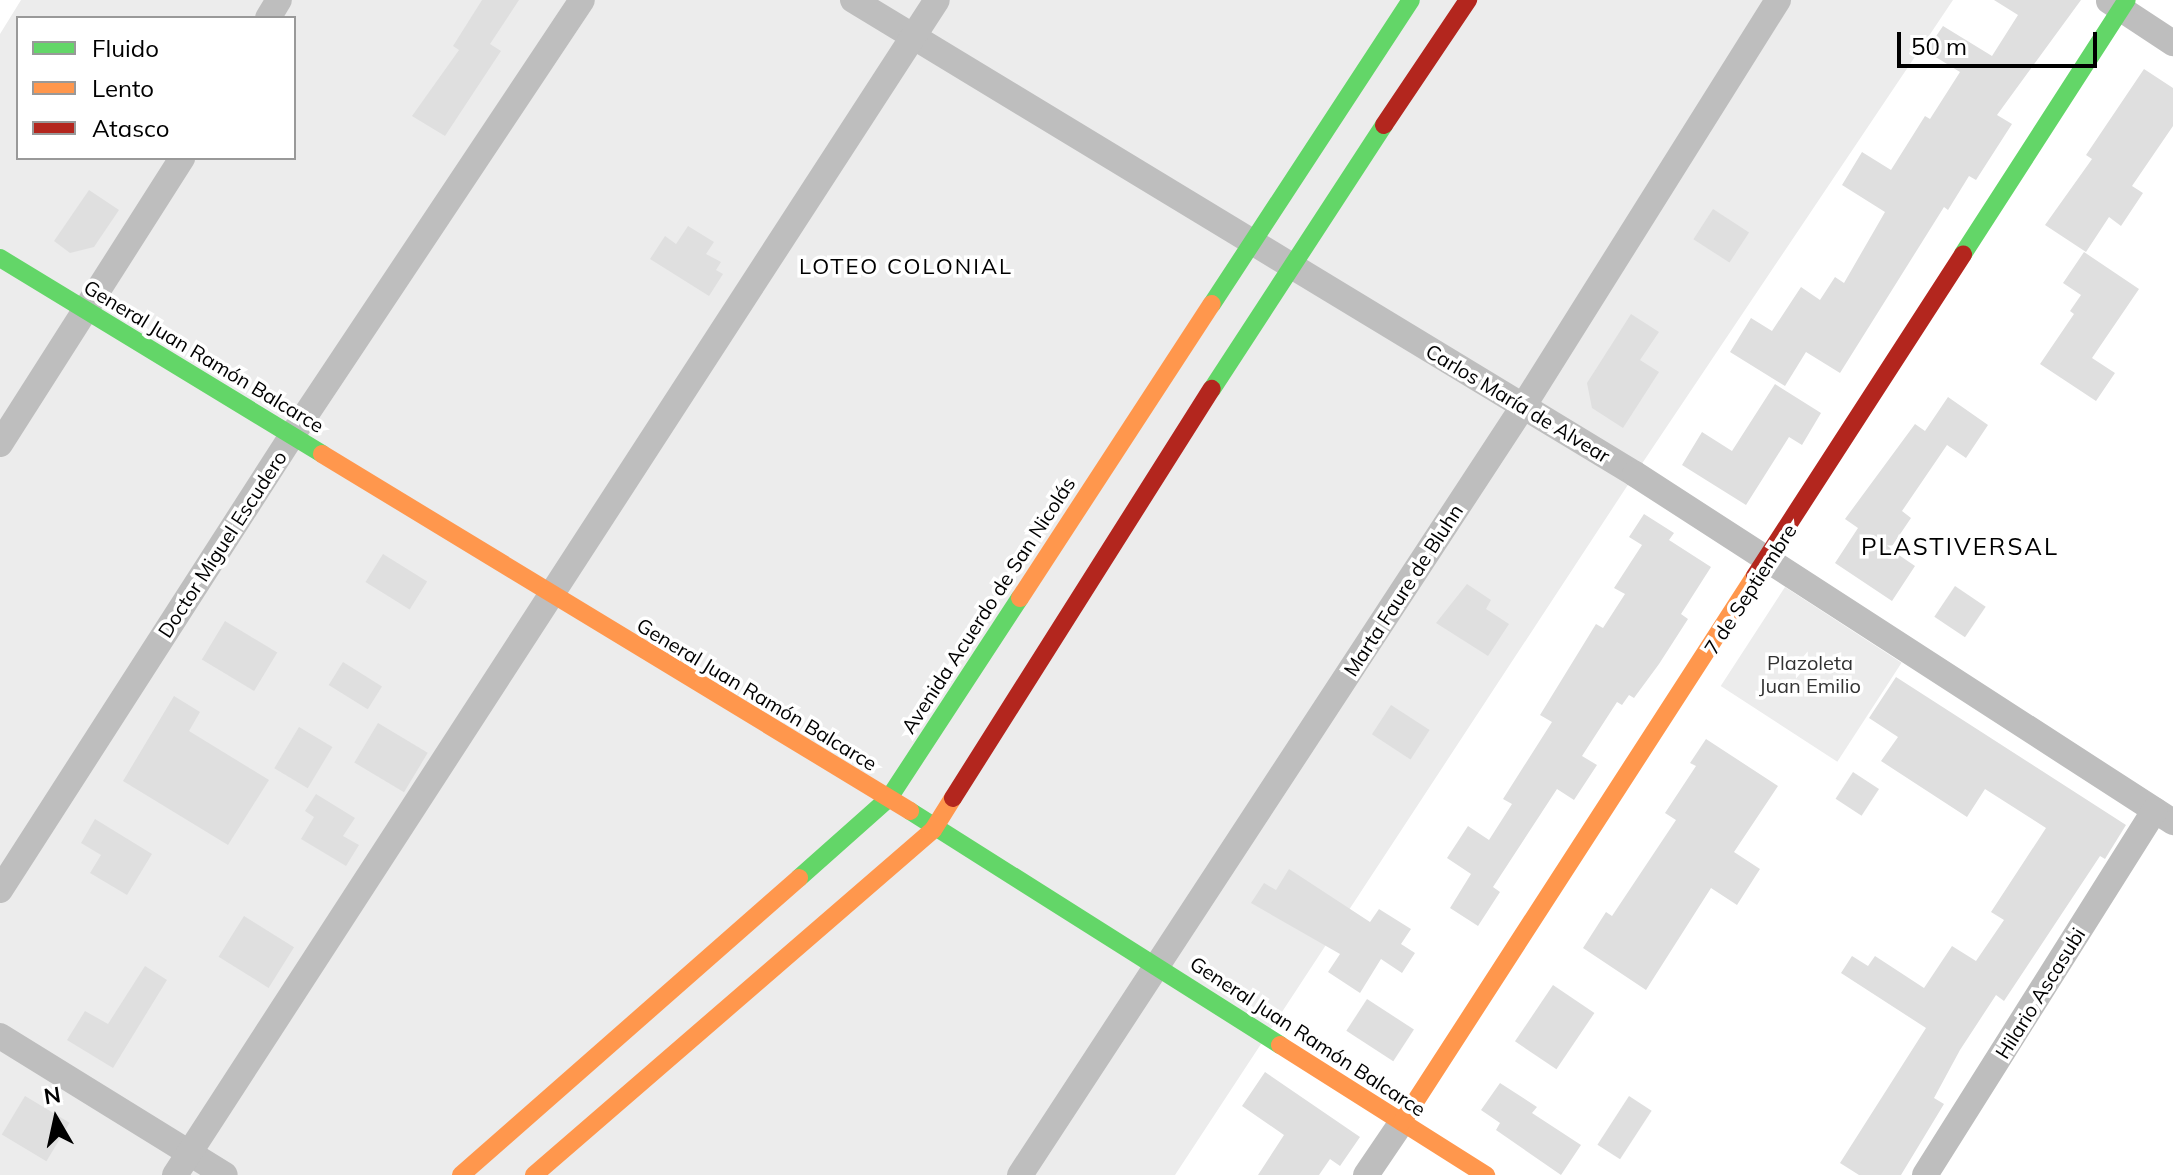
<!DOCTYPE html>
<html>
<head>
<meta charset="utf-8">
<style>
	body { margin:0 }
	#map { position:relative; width:2173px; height:1175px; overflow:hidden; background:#fff; font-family:Mulish,sans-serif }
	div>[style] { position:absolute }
	.green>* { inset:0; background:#ececec; transform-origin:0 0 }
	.building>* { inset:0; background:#dfdfdf; transform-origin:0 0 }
	.street>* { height:26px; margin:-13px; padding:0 13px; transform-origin:13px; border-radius:13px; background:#bebebe }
	.fast>* { height:18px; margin:-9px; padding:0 9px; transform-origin:9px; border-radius:9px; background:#63d668 }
	.slow>* { height:18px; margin:-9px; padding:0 9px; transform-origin:9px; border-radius:9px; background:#ff974d }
	.jam>* { height:18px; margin:-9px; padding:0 9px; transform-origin:9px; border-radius:9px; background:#b3261e }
	span { translate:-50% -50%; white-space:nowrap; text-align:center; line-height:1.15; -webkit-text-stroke:7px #fff; paint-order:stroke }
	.street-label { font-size:20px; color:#000 }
	.park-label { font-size:20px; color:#333 }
	.neighbourhood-label { font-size:22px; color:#000; letter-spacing:2px }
	.quarter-label { font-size:24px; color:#000; letter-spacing:2px }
	.legend { position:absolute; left:16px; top:16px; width:280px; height:144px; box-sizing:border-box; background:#fff; border:2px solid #999; margin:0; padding:10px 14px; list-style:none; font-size:24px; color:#000 }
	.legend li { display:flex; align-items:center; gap:16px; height:40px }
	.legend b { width:40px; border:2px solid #999 }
	.north { position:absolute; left:16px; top:1079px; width:80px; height:80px; -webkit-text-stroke:6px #fff; paint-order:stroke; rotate:351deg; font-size:22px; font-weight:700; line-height:32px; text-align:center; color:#000 }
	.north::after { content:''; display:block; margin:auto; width:28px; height:36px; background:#000; clip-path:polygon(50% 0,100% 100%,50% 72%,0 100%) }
	.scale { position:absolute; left:1897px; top:32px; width:200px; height:36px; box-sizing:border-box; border:4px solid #000; border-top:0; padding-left:10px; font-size:24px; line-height:28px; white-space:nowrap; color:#000; -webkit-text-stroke:6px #fff; paint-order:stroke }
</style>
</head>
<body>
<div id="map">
	<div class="green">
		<i style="clip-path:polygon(evenodd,21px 0,1953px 0,1635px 474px,1175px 1175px,0 1175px,0 34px,21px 0,18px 18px,294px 18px,294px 158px,18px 158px,18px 18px)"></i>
		<i style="left:1785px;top:587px;width:139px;height:118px;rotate:33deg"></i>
	</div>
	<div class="building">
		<i style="clip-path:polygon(482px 0,519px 0,490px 44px,501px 51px,445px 136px,412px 116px,459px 50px,453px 46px)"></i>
		<i style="clip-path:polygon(1994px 0,2081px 0,1997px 115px,2012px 124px,1976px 180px,1969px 176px,1948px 210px,1944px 207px,1840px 373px,1806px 352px,1785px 386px,1730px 352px,1751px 318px,1772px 331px,1801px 287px,1820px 300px,1835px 277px,1844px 283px,1885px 212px,1842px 185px,1862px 152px,1891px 170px,1925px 116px,1930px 119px,1960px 72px,1926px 51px,1943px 26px,1992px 56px,2018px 15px)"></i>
		<i style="clip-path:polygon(2144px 69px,2173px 88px,2173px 126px,2132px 186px,2143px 193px,2121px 226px,2109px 217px,2086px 252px,2045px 225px,2092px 159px,2086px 155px)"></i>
		<i style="clip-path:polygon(89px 190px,119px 210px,94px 247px,70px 253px,54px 241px)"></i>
		<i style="left:1713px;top:209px;width:43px;height:36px;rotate:33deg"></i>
		<i style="clip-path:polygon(688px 226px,714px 242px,706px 254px,721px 262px,716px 270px,723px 274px,709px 296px,650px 259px,665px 236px,676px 244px)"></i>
		<i style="clip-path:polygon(2084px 252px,2139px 289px,2092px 358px,2115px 373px,2096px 401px,2040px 364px,2074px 314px,2070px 311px,2081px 295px,2063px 283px)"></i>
		<i style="clip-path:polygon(1631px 314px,1659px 332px,1640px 360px,1659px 372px,1623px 428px,1592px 408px,1587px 383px)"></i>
		<i style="clip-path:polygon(1775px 384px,1821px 413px,1802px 445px,1789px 437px,1746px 505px,1682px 465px,1702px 432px,1732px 451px)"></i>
		<i style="clip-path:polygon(1948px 397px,1988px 425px,1966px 458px,1947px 445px,1902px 511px,1911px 518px,1890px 549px,1915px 566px,1892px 601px,1835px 563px,1858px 528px,1845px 519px,1915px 424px,1925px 431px)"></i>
		<i style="clip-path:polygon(1644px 514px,1674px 533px,1669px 540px,1711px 567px,1681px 614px,1688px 619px,1659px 664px,1634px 698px,1629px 695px,1622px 705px,1617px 702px,1582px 756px,1597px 765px,1574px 800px,1557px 789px,1493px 887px,1500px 892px,1478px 926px,1450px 908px,1471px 874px,1447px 858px,1468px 826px,1489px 840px,1512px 804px,1503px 799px,1552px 722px,1540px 715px,1596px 624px,1603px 628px,1625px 594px,1614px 588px,1642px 545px,1629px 537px)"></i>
		<i style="left:383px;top:554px;width:52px;height:33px;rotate:32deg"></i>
		<i style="clip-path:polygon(1467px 584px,1491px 600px,1486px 609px,1509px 624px,1488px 656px,1436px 623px)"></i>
		<i style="left:1955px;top:586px;width:37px;height:37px;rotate:34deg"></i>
		<i style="left:225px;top:621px;width:61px;height:45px;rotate:31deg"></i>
		<i style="left:343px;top:662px;width:46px;height:27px;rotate:32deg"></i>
		<i style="clip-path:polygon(1896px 677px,2126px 825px,2105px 859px,2100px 856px,2004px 1001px,1996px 995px,1960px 1050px,1934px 1098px,1944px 1104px,1901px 1175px,1859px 1175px,1840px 1163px,1926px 1028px,1841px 973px,1852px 956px,1868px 966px,1875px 956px,1924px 988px,1952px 946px,1976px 961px,2004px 920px,1991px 912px,2046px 828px,1985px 789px,1967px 817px,1881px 761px,1898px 737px,1869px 718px)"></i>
		<i style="clip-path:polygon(174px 696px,200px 712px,189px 731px,269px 780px,228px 845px,123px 781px)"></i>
		<i style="left:1391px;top:705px;width:46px;height:35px;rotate:33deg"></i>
		<i style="left:378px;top:723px;width:58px;height:46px;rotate:31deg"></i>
		<i style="left:299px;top:727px;width:39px;height:48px;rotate:31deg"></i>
		<i style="clip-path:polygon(1706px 739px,1778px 786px,1734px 852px,1760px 869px,1737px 905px,1711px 888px,1646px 990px,1583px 948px,1606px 912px,1612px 916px,1676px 820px,1665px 813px,1696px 766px,1690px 763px)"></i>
		<i style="left:1853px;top:772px;width:31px;height:32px;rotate:33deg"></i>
		<i style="clip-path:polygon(316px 794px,355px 818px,343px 836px,359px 845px,346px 866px,301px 839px,314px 817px,305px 811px)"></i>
		<i style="clip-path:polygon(95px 819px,152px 854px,127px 895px,90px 873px,101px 855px,81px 843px)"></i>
		<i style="clip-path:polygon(1289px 869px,1370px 922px,1379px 909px,1411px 929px,1401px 944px,1415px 953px,1402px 973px,1381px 959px,1360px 993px,1328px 972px,1340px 954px,1251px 903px,1264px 883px,1276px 890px)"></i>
		<i style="left:244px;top:916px;width:59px;height:48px;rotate:32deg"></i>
		<i style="clip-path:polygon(145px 966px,167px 980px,113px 1068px,67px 1040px,85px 1011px,108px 1024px)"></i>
		<i style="left:1553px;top:985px;width:50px;height:68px;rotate:34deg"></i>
		<i style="left:1367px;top:999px;width:56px;height:38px;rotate:33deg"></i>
		<i style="clip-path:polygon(1265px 1072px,1360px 1137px,1340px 1166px,1330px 1159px,1319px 1175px,1258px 1175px,1284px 1135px,1242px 1106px)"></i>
		<i style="clip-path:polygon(1500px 1083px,1537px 1107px,1532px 1113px,1581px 1145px,1561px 1175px,1496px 1130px,1500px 1123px,1481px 1110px)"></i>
		<i style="left:25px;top:1096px;width:52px;height:45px;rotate:31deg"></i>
		<i style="left:1629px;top:1096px;width:27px;height:58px;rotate:33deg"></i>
	</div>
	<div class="street">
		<i style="left:853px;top:0;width:914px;rotate:31.22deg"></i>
		<i style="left:1635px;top:474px;width:641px;rotate:32.9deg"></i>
		<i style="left:2109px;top:1px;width:77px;rotate:33.3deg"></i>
		<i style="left:268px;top:18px;width:21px;rotate:-59deg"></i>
		<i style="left:0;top:444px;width:339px;rotate:-57.5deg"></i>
		<i style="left:0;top:890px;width:542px;rotate:-57.28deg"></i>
		<i style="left:293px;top:434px;width:521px;rotate:-56.34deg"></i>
		<i style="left:0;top:1036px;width:264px;rotate:31.7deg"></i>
		<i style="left:175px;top:1175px;width:1400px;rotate:-57.04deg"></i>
		<i style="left:1020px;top:1175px;width:920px;rotate:-56.79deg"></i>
		<i style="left:1524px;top:405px;width:478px;rotate:-57.9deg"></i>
		<i style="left:1366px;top:1175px;width:64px;rotate:-55.8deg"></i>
		<i style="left:1925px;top:1175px;width:431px;rotate:-57.8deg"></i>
	</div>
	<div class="fast">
		<i style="left:1963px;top:254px;width:302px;rotate:-57.2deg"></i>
		<i style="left:0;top:258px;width:377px;rotate:31.3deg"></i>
		<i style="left:1212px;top:304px;width:363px;rotate:-56.8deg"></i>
		<i style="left:1212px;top:389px;width:315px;rotate:-56.9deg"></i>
		<i style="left:910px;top:811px;width:438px;rotate:32.3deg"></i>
		<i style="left:799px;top:878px;width:120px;rotate:-41.6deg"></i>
		<i style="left:889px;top:798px;width:239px;rotate:-56.8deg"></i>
	</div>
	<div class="slow">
		<i style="left:322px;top:454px;width:688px;rotate:31.26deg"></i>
		<i style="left:1020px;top:598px;width:351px;rotate:-56.9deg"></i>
		<i style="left:1280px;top:1045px;width:244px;rotate:32.3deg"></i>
		<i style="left:1402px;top:1122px;width:650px;rotate:-57.12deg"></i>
		<i style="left:461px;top:1175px;width:450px;rotate:-41.3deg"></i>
		<i style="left:534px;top:1175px;width:527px;rotate:-40.85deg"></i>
		<i style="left:933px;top:830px;width:38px;rotate:-58deg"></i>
	</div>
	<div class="jam">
		<i style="left:1384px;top:125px;width:151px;rotate:-56.1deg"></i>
		<i style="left:1755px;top:576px;width:383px;rotate:-57.1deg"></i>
		<i style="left:953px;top:798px;width:484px;rotate:-57.7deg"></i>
	</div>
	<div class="street-label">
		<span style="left:204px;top:356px;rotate:31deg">General Juan Ramón Balcarce</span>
		<span style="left:1518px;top:403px;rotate:31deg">Carlos María de Alvear</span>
		<span style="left:222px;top:544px;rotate:-57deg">Doctor Miguel Escudero</span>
		<span style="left:1750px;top:589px;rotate:-57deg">7 de Septiembre</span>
		<span style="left:1403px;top:590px;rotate:-57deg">Marta Faure de Bluhn</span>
		<span style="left:988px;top:605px;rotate:-57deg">Avenida Acuerdo de San Nicolás</span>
		<span style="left:757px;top:694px;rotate:31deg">General Juan Ramón Balcarce</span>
		<span style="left:2040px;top:993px;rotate:-58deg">Hilario Ascasubi</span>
		<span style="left:1308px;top:1036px;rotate:33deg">General Juan Ramón Balcarce</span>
	</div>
	<div class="park-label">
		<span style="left:1810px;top:674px">Plazoleta<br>Juan Emilio</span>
	</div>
	<div class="neighbourhood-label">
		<span style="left:906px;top:267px">LOTEO COLONIAL</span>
	</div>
	<div class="quarter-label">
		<span style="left:1960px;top:547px">PLASTIVERSAL</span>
	</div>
	<ul class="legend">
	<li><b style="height:10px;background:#63d668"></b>Fluido</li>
	<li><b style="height:10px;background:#ff974d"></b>Lento</li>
	<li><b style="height:10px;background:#b3261e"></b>Atasco</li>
	</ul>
	<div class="north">N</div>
	<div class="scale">50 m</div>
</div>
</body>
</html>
